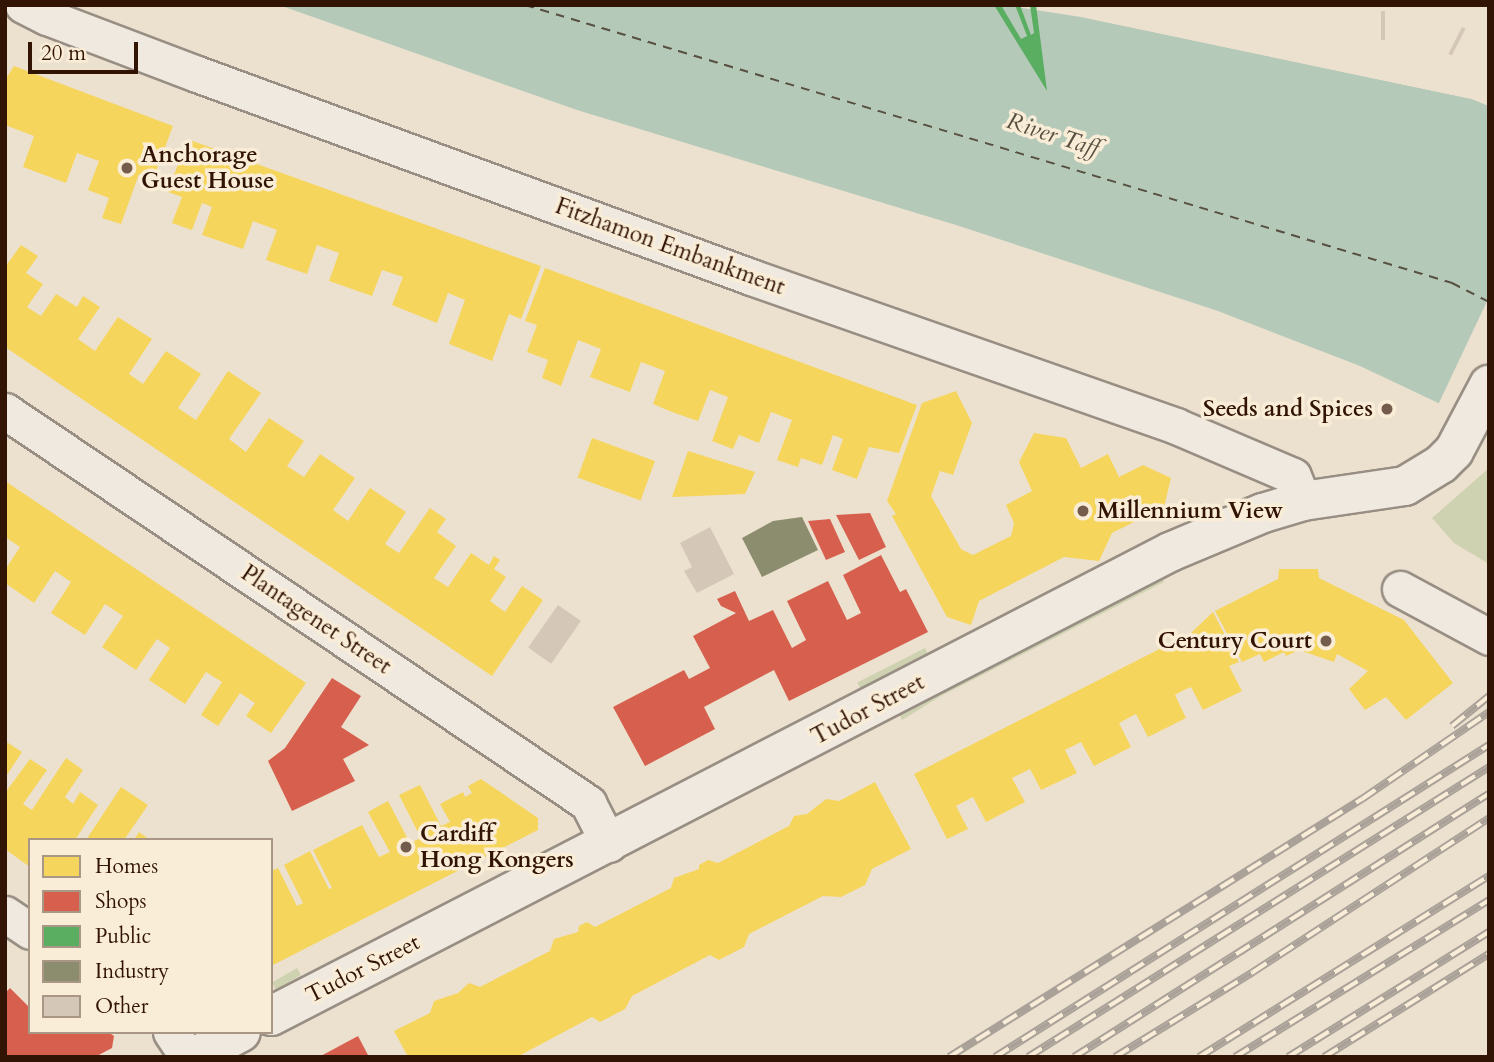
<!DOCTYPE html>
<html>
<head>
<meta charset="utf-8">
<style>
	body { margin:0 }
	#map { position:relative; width:1494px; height:1062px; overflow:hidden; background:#ece1cf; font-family:Cardo,serif }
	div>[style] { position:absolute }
	.green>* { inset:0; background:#cfd2b1; transform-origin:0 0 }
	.water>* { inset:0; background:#b5c9b9 }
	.pier>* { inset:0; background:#ece1cf }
	.homes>* { inset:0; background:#f6d55c; transform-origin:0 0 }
	.shops>* { inset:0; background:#d6604d }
	.public>* { inset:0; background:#5aae61 }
	.industry>* { inset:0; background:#8c8c6e }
	.ferry>* { height:2px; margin-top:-1px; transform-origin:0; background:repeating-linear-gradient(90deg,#585040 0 9px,transparent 0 16px) }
	.building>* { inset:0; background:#d5c7b8; transform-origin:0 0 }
	.roads { filter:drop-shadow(2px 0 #988e83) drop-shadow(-2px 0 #988e83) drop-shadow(0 2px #988e83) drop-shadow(0 -2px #988e83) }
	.street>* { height:35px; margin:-17.5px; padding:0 17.5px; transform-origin:17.5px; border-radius:17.5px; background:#efe9e0 }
	.secondary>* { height:38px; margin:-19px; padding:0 19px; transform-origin:19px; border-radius:19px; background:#efe9e0 }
	.rail>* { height:8px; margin-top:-4px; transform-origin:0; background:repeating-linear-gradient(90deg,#faedd8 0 16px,#aaa299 0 32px); box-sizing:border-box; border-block:2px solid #aaa299 }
	.dots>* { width:19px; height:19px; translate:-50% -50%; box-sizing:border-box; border:4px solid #faedd8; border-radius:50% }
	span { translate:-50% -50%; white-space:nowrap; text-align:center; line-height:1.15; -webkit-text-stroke:7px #faedd8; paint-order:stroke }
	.poi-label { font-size:23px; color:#321405; font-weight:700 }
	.left { translate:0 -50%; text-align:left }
	.right { translate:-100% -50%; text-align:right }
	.street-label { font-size:23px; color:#321405 }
	.water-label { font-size:24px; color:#585040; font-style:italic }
	.frame { position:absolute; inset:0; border:7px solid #321405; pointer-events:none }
	.legend { position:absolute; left:28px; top:838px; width:245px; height:196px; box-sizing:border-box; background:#faedd8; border:2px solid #aa9684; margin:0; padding:9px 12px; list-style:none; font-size:21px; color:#321405 }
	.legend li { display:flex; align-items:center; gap:14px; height:35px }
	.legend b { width:35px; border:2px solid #aa9684 }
	.scale { position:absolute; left:28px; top:42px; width:110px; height:32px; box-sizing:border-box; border:4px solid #321405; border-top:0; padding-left:9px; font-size:21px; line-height:24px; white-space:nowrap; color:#321405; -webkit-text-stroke:5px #faedd8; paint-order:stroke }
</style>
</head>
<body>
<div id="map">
	<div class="green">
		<i style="clip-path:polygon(1489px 468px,1489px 564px,1454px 543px,1432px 518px)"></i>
		<i style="clip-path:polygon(1162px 578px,1164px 582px,941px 696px,902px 720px,899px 713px)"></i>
		<i style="left:925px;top:648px;width:7px;height:76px;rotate:63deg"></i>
		<i style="left:297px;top:968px;width:8px;height:29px;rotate:60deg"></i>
	</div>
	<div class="water">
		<i style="clip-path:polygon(279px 5px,1003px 5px,1081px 17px,1472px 99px,1489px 106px,1489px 427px,1360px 366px,1218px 311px,956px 225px,577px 110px)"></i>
	</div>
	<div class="pier">
		<i style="clip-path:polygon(1096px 17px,1472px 96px,1489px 102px,1489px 106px,1472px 99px,1092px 19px)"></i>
		<i style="clip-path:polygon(1489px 297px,1489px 430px,1438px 405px)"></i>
	</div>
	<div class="homes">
		<i style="clip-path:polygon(14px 66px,173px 126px,153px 179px,139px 174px,121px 224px,102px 218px,109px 198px,88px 190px,99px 161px,77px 153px,66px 183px,23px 167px,34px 136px,5px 125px,5px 80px)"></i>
		<i style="clip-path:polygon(187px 139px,541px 266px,521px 319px,509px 314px,492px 361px,449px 344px,465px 300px,448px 293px,437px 323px,392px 305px,403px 277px,382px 270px,372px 296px,329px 281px,339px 253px,317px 245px,307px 274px,266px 260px,277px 230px,253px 221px,243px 249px,202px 235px,212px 207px,205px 204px,202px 203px,192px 230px,172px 223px,182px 197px,168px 192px)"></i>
		<i style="clip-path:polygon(21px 245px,38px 256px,26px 273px,43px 284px,27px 307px,41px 316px,56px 294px,77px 307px,83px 296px,100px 307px,78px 339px,95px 351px,118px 317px,152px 339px,129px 374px,143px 384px,166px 351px,201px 374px,178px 408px,196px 420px,228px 371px,261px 393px,229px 439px,246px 452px,269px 418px,304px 441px,287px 466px,304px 477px,320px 454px,355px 478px,333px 510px,348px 521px,370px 488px,406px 512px,385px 544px,399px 553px,430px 508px,446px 519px,437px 532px,456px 546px,434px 578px,448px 587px,471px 553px,489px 565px,494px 556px,500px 560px,494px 569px,506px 577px,490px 601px,505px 612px,522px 586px,543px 600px,492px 676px,5px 347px,5px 267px)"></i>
		<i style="clip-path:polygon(545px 268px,917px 405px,899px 453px,869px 447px,857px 479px,832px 470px,843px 439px,833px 435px,822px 465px,801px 458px,798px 467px,777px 460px,792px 420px,771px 412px,759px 443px,739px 435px,733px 449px,712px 441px,728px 397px,710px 390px,698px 421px,672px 412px,653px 404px,665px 371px,641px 362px,630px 392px,590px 377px,601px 349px,578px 340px,561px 386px,542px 378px,548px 360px,527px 352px,537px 325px,525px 321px)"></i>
		<i style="clip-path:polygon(956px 391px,972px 423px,953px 475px,940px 471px,931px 496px,961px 549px,973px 555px,1011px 536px,1014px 523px,1006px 505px,1032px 491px,1019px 462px,1034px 433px,1066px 438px,1081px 468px,1108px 454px,1119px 477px,1143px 465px,1171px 478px,1164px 507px,1112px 533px,1099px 561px,1064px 557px,979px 601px,971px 625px,947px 617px,892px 516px,896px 514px,887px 501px,922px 403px)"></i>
		<i style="left:592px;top:438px;width:67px;height:42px;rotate:20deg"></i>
		<i style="clip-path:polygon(688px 451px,755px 472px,745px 494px,672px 497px)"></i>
		<i style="clip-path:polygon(5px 481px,306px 683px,271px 733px,246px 716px,255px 703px,240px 693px,218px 726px,201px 715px,222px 682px,206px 672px,185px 704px,149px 680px,170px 648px,157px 639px,136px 670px,102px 647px,123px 616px,105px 604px,85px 635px,51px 613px,71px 582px,55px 571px,34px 603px,5px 583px,5px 570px,20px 547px,5px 537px)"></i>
		<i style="clip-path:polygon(1279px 569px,1318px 569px,1319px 578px,1404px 620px,1453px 683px,1406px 720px,1386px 697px,1365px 710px,1349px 689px,1368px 671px,1337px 654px,1334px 662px,1299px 650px,1286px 656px,1284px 652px,1264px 662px,1260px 654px,1242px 662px,1215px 611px,1278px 579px)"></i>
		<i style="clip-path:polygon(1213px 612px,1239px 662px,1229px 666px,1242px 691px,1203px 710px,1191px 687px,1182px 691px,1175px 695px,1186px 718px,1148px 737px,1136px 714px,1119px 723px,1131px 747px,1094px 766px,1081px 742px,1065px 750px,1077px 773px,1041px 790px,1030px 769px,1012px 778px,1025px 802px,986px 822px,973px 797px,956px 806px,968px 829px,947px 839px,914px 774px,1191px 633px)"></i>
		<i style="clip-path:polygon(5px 741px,22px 752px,5px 778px)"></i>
		<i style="clip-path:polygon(66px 758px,83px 770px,65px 797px,73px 804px,80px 792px,98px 805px,75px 840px,30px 840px,30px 867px,5px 849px,5px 793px,30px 759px,47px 770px,23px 804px,32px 810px)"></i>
		<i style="clip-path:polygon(481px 779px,538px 818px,538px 830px,271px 966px,271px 871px,278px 868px,297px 906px,303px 903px,284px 865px,310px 851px,329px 889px,332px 888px,313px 850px,362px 825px,379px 857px,390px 852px,368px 812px,388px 801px,410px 843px,421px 838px,399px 795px,420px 785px,441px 826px,450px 822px,440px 804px,463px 792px,465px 797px,472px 793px,468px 786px)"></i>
		<i style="clip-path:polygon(875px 782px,911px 849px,872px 869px,865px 885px,841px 897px,823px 896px,749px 934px,744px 947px,719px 960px,710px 955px,632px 996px,625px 1009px,600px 1022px,592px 1017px,517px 1057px,408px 1057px,394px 1031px,430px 1013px,434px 1001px,458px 993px,469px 983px,480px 987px,550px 951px,554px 939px,578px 932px,579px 926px,587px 922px,595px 927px,671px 888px,674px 878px,699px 869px,699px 865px,708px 860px,718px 863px,789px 826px,794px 816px,807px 814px,826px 799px,839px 801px)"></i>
		<i style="clip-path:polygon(121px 787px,148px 805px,124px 840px,86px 840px)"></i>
		<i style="clip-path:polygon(139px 832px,150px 840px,134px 840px)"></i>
	</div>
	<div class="shops">
		<i style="clip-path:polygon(870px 513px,886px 547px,859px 560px,836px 515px)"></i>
		<i style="clip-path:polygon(830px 519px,845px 552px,826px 560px,808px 521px)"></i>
		<i style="clip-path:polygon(881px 555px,900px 592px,906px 589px,928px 632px,789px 701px,774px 670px,704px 707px,715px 729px,645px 766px,613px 707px,684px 670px,689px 679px,710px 668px,693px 636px,736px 613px,721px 606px,717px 599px,735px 591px,749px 621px,773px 610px,792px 648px,806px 640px,787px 601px,828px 581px,847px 620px,861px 613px,843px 575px)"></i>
		<i style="clip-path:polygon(332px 678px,361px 696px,341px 727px,369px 745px,343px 759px,355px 781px,292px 811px,268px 761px,285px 748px)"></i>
		<i style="clip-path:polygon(10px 988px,30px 1008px,30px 1032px,108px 1032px,114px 1036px,112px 1048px,95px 1057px,5px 1057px,5px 993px)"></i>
		<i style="clip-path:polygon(358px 1036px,369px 1057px,319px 1057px)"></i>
	</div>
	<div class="public">
		<i style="clip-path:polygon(994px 5px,1001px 5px,1021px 39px,1027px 36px,1015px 5px,1020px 5px,1031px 35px,1034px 33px,1030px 5px,1036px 5px,1047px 91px)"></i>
	</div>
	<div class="industry">
		<i style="clip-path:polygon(802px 517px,818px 550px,762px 577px,742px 538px,773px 521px)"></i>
	</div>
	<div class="ferry">
		<i style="left:525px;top:5px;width:968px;rotate:16.69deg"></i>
		<i style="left:1452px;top:283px;width:42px;rotate:27.2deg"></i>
	</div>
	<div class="building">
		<i style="left:1381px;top:11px;width:4px;height:29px"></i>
		<i style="left:1462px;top:27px;width:4px;height:30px;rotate:27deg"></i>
		<i style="clip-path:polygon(710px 527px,734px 574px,697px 593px,684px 571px,692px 567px,680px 543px)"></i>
		<i style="left:558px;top:605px;width:28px;height:52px;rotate:35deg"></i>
	</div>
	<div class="roads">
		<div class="street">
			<i style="left:23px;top:5px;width:27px;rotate:27deg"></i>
			<i style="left:47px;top:17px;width:160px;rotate:20.8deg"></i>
			<i style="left:197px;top:74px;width:590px;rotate:20.12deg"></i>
			<i style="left:751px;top:277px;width:450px;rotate:19.3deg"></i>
			<i style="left:1176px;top:426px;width:127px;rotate:23.1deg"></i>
			<i style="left:1293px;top:476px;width:27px;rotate:68deg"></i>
			<i style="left:5px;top:411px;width:703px;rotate:33.92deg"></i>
			<i style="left:588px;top:803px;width:46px;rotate:62.9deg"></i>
			<i style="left:1400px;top:589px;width:101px;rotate:28.3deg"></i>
			<i style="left:5px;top:914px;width:30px;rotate:34deg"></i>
			<i style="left:171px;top:1032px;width:30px;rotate:56deg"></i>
		</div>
		<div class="secondary">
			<i style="left:271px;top:1016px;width:1012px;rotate:-27.3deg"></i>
			<i style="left:1170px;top:552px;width:101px;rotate:-22.8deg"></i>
			<i style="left:1263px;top:513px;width:42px;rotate:-16.7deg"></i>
			<i style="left:1303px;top:501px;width:103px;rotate:-8.4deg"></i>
			<i style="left:1405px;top:486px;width:42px;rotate:-31.4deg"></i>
			<i style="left:1441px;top:464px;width:18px;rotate:-45deg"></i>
			<i style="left:1454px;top:451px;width:75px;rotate:-62.1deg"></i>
			<i style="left:194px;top:1057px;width:53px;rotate:-28deg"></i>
		</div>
	</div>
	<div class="rail">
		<i style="left:1452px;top:726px;width:48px;rotate:-39deg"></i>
		<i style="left:949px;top:1057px;width:487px;rotate:-32deg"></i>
		<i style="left:1362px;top:799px;width:154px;rotate:-34.4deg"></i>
		<i style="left:995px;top:1057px;width:584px;rotate:-32.28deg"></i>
		<i style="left:1028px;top:1057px;width:545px;rotate:-32.17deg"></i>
		<i style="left:1074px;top:1057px;width:491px;rotate:-32.4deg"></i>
		<i style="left:1115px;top:1057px;width:162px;rotate:-31.6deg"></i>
		<i style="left:1253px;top:972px;width:282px;rotate:-33.1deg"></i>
		<i style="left:1199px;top:1057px;width:342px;rotate:-32deg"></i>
		<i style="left:1235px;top:1057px;width:299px;rotate:-31.7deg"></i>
		<i style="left:1288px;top:1057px;width:237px;rotate:-31.9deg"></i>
		<i style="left:1324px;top:1057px;width:195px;rotate:-32deg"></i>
	</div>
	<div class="dots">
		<i style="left:127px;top:168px;background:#735c4c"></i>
		<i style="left:1387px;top:409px;background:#735c4c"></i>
		<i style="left:1083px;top:511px;background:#735c4c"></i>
		<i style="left:1326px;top:641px;background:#735c4c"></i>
		<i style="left:406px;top:847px;background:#735c4c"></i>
	</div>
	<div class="poi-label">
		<span class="left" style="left:141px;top:168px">Anchorage<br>Guest House</span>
		<span class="right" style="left:1373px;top:409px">Seeds and Spices</span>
		<span class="left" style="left:1097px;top:511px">Millennium View</span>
		<span class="right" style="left:1312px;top:641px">Century Court</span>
		<span class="left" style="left:420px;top:847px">Cardiff<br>Hong Kongers</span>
	</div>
	<div class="street-label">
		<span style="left:670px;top:247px;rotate:20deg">Fitzhamon Embankment</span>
		<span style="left:316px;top:620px;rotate:34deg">Plantagenet Street</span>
		<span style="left:868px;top:710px;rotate:-28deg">Tudor Street</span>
		<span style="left:363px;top:969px;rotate:-27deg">Tudor Street</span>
	</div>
	<div class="water-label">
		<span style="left:1053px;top:135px;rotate:18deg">River Taff</span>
	</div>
	<div class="frame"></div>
	<ul class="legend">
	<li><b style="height:19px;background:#f6d55c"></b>Homes</li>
	<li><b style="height:19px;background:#d6604d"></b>Shops</li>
	<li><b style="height:19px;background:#5aae61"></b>Public</li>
	<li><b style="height:19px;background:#8c8c6e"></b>Industry</li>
	<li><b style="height:19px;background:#d5c7b8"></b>Other</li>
	</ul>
	<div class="scale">20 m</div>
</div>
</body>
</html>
